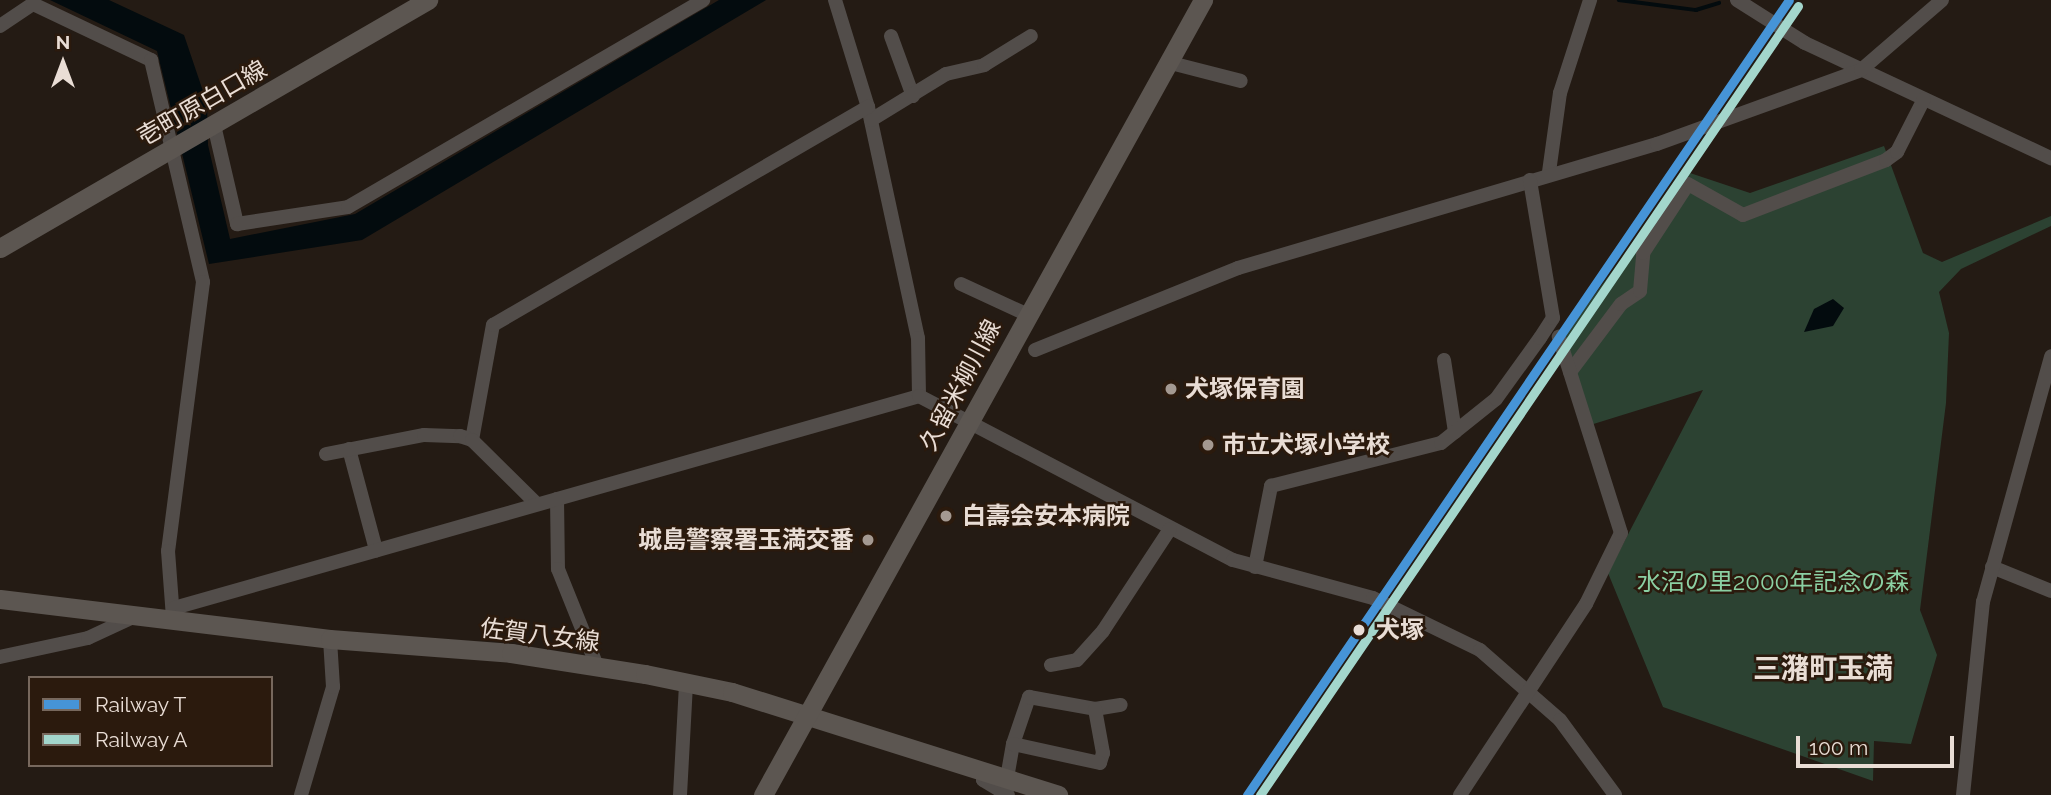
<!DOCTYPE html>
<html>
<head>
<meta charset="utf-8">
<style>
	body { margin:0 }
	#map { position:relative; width:2051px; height:795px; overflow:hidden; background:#241b14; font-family:Raleway,"Noto Sans JP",sans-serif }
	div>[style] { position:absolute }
	.green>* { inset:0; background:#2c4232 }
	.water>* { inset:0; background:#030b0e }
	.stream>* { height:3.5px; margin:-1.75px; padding:0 1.75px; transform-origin:1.75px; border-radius:1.75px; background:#030b0e }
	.minor>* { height:14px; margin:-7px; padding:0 7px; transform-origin:7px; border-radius:7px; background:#524d4a }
	.major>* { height:19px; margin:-9.5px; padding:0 9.5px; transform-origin:9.5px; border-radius:9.5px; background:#5c5651 }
	.rail-1>* { height:9px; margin:-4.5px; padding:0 4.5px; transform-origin:4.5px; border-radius:4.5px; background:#4694d7 }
	.rail-2>* { height:9px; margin:-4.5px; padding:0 4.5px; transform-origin:4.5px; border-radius:4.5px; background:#a3d6cc }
	.dots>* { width:19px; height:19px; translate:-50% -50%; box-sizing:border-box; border:4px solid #2b1a0d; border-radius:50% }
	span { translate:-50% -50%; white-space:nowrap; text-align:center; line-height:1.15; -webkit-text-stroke:5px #2b1a0d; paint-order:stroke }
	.street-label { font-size:24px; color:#e9ddd5 }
	.poi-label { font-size:24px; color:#e9ddd5; font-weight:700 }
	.left { translate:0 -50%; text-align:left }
	.right { translate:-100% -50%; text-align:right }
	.park-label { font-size:24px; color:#8bd0a3 }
	.stop-label { font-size:24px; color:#e9ddd5; font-weight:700 }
	.quarter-label { font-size:28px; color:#e9ddd5; font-weight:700 }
	.legend { position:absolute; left:28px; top:676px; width:245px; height:91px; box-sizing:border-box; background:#2b1a0d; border:2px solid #77685d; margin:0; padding:9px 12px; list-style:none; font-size:21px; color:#e9ddd5 }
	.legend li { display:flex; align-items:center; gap:14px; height:35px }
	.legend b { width:35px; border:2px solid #77685d }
	.north { position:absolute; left:28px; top:28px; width:70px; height:70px; -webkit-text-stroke:5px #2b1a0d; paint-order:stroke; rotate:0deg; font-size:19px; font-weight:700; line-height:28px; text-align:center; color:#e9ddd5 }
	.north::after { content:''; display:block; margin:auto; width:24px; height:32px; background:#e9ddd5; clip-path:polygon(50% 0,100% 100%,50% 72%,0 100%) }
	.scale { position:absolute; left:1796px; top:736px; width:158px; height:32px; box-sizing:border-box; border:4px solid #e9ddd5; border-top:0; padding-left:9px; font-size:21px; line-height:24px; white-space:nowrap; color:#e9ddd5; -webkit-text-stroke:5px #2b1a0d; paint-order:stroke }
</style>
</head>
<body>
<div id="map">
	<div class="green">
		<i style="clip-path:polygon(1884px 146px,1923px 253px,1942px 262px,2051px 216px,2051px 226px,1961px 269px,1939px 292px,1949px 333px,1946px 403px,1920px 610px,1937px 655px,1911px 744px,1874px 741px,1873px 781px,1663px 707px,1608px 573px,1703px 390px,1587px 426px,1562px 338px,1687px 172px,1750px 193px)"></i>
	</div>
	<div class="water">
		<i style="clip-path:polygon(50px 0,109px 0,184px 35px,207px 103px,208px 145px,230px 239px,355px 214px,719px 0,766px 0,362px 240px,209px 264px,157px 51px)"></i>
		<i style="clip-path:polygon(1833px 299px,1844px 308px,1833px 326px,1804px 332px,1814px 309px)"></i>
	</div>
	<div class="stream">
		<i style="left:1619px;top:0;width:78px;rotate:7.4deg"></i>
		<i style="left:1696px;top:10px;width:24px;rotate:-17deg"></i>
	</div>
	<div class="minor">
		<i style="left:835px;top:0;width:112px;rotate:72.9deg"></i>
		<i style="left:868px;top:107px;width:236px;rotate:77.8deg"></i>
		<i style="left:918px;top:338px;width:58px;rotate:89deg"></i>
		<i style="left:1737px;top:0;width:80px;rotate:32.3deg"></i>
		<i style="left:1805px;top:43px;width:272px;rotate:25.1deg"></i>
		<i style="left:0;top:26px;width:40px;rotate:-34deg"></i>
		<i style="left:33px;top:4px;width:131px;rotate:25.4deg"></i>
		<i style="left:151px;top:60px;width:228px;rotate:76.8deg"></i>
		<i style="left:203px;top:282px;width:271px;rotate:97.4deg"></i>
		<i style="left:168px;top:551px;width:66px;rotate:85.7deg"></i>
		<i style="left:891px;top:36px;width:64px;rotate:69.9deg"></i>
		<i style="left:1167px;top:62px;width:76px;rotate:14.4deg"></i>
		<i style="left:871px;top:120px;width:88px;rotate:-31.5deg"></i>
		<i style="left:946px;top:74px;width:39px;rotate:-13deg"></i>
		<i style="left:984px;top:65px;width:55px;rotate:-31.7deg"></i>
		<i style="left:214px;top:125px;width:102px;rotate:76.9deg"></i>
		<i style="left:237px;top:224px;width:112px;rotate:-8.7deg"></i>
		<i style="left:348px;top:207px;width:411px;rotate:-30.2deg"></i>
		<i style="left:1549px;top:172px;width:80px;rotate:-82.1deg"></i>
		<i style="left:1560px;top:93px;width:98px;rotate:-72.1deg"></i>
		<i style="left:961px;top:284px;width:72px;rotate:24.8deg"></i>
		<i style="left:1035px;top:350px;width:219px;rotate:-22deg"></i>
		<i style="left:1238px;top:268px;width:437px;rotate:-16.5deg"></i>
		<i style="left:1657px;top:144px;width:217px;rotate:-19.9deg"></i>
		<i style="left:1861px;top:70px;width:107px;rotate:-40.8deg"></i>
		<i style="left:1444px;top:360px;width:73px;rotate:81.3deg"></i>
		<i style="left:1570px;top:372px;width:85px;rotate:-53.1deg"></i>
		<i style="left:1621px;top:304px;width:23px;rotate:-34deg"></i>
		<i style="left:1640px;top:291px;width:38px;rotate:-85deg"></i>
		<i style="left:1643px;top:253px;width:82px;rotate:-56.9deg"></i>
		<i style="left:1688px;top:184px;width:63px;rotate:29.4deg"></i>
		<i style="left:1743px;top:215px;width:153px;rotate:-21deg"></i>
		<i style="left:1886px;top:160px;width:14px;rotate:-36deg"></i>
		<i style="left:1897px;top:152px;width:59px;rotate:-63deg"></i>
		<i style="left:472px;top:440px;width:117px;rotate:-79.7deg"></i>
		<i style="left:493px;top:325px;width:434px;rotate:-30.2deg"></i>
		<i style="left:349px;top:449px;width:105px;rotate:75deg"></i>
		<i style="left:326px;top:454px;width:100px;rotate:-11deg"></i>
		<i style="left:424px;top:435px;width:36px;rotate:2deg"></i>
		<i style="left:460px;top:436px;width:13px;rotate:18deg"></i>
		<i style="left:472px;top:440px;width:91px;rotate:44.6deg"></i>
		<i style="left:557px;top:499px;width:70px;rotate:89.2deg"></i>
		<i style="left:558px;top:569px;width:105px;rotate:68.1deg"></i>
		<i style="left:1255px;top:567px;width:83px;rotate:-78.8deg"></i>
		<i style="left:1271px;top:486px;width:175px;rotate:-14.2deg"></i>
		<i style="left:1441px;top:443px;width:70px;rotate:-38.7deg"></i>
		<i style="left:1496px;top:399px;width:75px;rotate:-54.2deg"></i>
		<i style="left:1540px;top:338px;width:24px;rotate:-57deg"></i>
		<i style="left:1553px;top:318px;width:140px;rotate:-99.5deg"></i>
		<i style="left:1992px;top:567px;width:64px;rotate:22.1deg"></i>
		<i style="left:174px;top:608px;width:775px;rotate:-15.88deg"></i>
		<i style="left:919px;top:396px;width:354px;rotate:27.6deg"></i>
		<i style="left:1233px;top:560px;width:145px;rotate:15.2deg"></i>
		<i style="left:1373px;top:598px;width:119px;rotate:25.9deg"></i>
		<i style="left:1480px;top:650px;width:106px;rotate:41.2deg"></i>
		<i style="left:1560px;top:720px;width:93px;rotate:53.7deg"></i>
		<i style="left:0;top:657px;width:90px;rotate:-12.2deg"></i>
		<i style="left:88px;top:638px;width:50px;rotate:-25deg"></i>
		<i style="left:1051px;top:665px;width:26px;rotate:-11deg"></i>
		<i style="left:1077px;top:660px;width:39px;rotate:-48deg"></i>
		<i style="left:1103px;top:631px;width:122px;rotate:-56.7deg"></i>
		<i style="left:1095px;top:709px;width:26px;rotate:-9deg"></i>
		<i style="left:984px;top:771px;width:9px;rotate:96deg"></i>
		<i style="left:983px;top:780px;width:29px;rotate:31deg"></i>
		<i style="left:1007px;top:778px;width:35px;rotate:-80deg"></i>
		<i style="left:1013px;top:744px;width:50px;rotate:-71.2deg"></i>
		<i style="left:1029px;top:697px;width:67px;rotate:10.3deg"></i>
		<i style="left:1095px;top:709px;width:45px;rotate:79.7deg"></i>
		<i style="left:1103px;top:753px;width:10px;rotate:107deg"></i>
		<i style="left:1100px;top:763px;width:89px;rotate:-167.7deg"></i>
		<i style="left:301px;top:795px;width:113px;rotate:-73.5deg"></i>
		<i style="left:333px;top:687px;width:48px;rotate:-93.6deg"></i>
		<i style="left:680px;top:795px;width:112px;rotate:-86.9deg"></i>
		<i style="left:1460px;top:795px;width:229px;rotate:-56.6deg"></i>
		<i style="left:1586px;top:604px;width:79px;rotate:-63.8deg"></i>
		<i style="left:1621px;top:533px;width:206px;rotate:-107.6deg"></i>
		<i style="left:1963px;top:795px;width:194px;rotate:-84.1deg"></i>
		<i style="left:1983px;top:602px;width:255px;rotate:-74.5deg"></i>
	</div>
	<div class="major">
		<i style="left:0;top:248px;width:495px;rotate:-30.1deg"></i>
		<i style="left:0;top:599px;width:332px;rotate:6.9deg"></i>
		<i style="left:330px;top:639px;width:182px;rotate:4.4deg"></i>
		<i style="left:511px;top:653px;width:136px;rotate:8.9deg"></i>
		<i style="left:645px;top:674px;width:89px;rotate:11.7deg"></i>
		<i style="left:732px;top:692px;width:342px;rotate:17.5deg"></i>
		<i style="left:763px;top:795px;width:909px;rotate:-61.04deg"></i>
	</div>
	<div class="rail-1">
		<i style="left:1247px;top:795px;width:962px;rotate:-55.72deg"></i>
	</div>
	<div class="rail-2">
		<i style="left:1260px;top:795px;width:955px;rotate:-55.71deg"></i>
	</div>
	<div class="dots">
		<i style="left:1171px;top:389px;background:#a49991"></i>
		<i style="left:1208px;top:445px;background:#a49991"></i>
		<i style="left:946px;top:516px;background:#a49991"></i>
		<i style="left:868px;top:540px;background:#a49991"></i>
		<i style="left:1359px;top:630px;background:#e9ddd5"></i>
	</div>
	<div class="street-label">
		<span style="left:202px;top:103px;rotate:-30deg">壱町原白口線</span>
		<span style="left:960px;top:385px;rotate:-62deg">久留米柳川線</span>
		<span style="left:540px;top:635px;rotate:7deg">佐賀八女線</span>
	</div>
	<div class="poi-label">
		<span class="left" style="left:1185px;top:389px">犬塚保育園</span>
		<span class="left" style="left:1222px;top:445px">市立犬塚小学校</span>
		<span class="left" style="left:962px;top:516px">白壽会安本病院</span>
		<span class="right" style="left:854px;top:540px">城島警察署玉満交番</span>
	</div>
	<div class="park-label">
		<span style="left:1773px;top:582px">水沼の里2000年記念の森</span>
	</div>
	<div class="stop-label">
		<span class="left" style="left:1376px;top:630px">犬塚</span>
	</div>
	<div class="quarter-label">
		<span style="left:1823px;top:669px">三潴町玉満</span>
	</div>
	<ul class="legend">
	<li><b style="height:9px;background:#4694d7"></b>Railway T</li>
	<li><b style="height:9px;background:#a3d6cc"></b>Railway A</li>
	</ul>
	<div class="north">N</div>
	<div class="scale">100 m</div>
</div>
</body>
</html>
